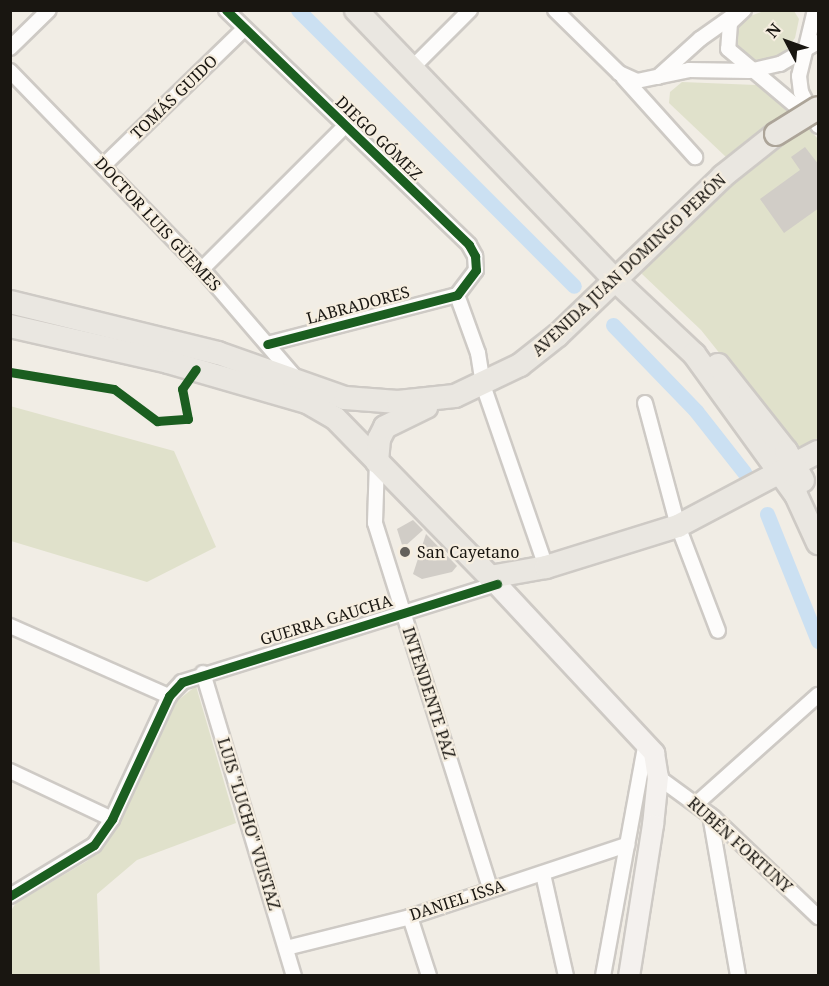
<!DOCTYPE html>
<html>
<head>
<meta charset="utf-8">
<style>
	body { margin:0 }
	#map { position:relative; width:829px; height:986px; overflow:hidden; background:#f1ede5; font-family:"Noto Serif",serif }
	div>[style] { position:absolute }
	.green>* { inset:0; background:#e0e1cb }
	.canal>* { height:15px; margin:-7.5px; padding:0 7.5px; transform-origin:7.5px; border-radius:7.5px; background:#cbe0f2 }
	.building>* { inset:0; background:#d1cdc7 }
	.roads { filter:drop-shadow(2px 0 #cecac5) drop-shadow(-2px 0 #cecac5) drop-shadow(0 2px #cecac5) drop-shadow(0 -2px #cecac5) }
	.street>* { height:14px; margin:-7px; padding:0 7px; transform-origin:7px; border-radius:7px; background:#fdfcfb }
	.secondary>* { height:20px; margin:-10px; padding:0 10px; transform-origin:10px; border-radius:10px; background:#f4f1ee }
	.primary>* { height:22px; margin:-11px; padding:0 11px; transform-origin:11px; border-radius:11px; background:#eae7e1 }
	.bridges { filter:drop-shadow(2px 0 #aca498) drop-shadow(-2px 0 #aca498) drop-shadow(0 2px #aca498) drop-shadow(0 -2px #aca498) }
	.primary-bridge>* { height:22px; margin:-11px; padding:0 11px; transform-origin:11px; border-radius:11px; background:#eae7e1 }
	.cycleway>* { height:9px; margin:-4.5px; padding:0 4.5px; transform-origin:4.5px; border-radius:4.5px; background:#1b5e20 }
	.dots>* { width:16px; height:16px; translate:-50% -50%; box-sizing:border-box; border:3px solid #f6eee0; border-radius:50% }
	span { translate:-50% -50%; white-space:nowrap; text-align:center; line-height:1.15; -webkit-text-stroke:4.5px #f6eee0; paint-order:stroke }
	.street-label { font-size:16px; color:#191611 }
	.poi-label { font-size:16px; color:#191611 }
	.left { translate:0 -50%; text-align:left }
	.frame { position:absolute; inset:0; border:12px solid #191611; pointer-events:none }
	.north { position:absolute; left:757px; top:12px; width:60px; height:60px; -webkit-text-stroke:4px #f6eee0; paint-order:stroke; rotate:311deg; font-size:16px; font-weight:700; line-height:24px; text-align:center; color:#191611 }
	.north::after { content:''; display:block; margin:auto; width:21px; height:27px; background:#191611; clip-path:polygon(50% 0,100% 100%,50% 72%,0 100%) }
</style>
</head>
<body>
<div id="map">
	<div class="green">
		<i style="clip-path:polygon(764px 11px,794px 11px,799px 19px,795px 38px,784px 52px,768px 60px,750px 61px,733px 44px,733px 28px,739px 20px)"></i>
		<i style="clip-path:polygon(682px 82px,756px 85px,789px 111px,726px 157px,669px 103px,670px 92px)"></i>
		<i style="clip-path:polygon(808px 128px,818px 139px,818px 438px,800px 448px,791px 443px,701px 330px,642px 274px,643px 266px,706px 206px,769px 154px)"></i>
		<i style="clip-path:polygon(10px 406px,174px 451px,216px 547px,147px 582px,11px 541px)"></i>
		<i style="clip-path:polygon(196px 686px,236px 823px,137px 860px,97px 894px,100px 975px,11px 975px,10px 912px,16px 903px,87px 861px,121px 821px,177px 701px)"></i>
	</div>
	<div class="canal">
		<i style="left:298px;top:10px;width:390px;rotate:45deg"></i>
		<i style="left:613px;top:325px;width:120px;rotate:46deg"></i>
		<i style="left:696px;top:411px;width:78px;rotate:51.8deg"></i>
		<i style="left:767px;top:514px;width:137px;rotate:68.1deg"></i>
	</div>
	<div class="building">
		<i style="clip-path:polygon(805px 147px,819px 165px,819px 208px,784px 233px,760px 199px,800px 170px,791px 157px)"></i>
		<i style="clip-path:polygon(413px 520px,423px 530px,403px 548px,397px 529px)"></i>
		<i style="clip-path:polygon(426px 534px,457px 566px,452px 572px,422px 579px,413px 574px)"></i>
	</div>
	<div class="roads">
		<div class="street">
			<i style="left:226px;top:10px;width:338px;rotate:44deg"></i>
			<i style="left:469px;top:245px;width:13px;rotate:61deg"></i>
			<i style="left:475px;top:256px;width:14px;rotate:86deg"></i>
			<i style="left:476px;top:270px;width:31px;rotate:127deg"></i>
			<i style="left:457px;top:295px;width:196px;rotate:165.5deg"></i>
			<i style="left:555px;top:10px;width:90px;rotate:44.5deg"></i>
			<i style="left:619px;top:73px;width:20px;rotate:24deg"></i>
			<i style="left:637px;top:81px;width:53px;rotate:-11.9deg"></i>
			<i style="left:689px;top:70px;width:60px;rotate:1deg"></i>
			<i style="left:749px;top:71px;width:32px;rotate:-13deg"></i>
			<i style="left:780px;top:64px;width:44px;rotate:-30.1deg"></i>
			<i style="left:744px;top:10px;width:19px;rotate:137deg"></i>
			<i style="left:730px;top:23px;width:26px;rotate:94deg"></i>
			<i style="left:728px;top:49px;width:107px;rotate:40.1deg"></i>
			<i style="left:815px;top:10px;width:68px;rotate:103.6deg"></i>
			<i style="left:799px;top:76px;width:16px;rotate:83deg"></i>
			<i style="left:801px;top:92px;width:38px;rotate:63deg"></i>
			<i style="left:10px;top:48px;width:54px;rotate:-44.3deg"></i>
			<i style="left:417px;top:63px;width:75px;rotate:-45deg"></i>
			<i style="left:10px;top:71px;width:276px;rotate:45.9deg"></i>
			<i style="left:202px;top:269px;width:143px;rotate:49.3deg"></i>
			<i style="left:623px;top:77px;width:108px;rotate:48deg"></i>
			<i style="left:658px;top:77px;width:57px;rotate:-42.1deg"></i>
			<i style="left:700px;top:39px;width:42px;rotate:-35.2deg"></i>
			<i style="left:103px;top:166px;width:197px;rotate:-44.2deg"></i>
			<i style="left:202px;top:269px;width:202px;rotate:-45deg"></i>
			<i style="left:457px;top:295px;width:62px;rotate:70.1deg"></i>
			<i style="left:478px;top:353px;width:32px;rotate:81deg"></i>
			<i style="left:483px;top:385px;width:193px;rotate:70.9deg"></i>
			<i style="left:645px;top:403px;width:127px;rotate:75deg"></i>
			<i style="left:678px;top:526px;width:112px;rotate:69.1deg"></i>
			<i style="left:377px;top:462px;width:61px;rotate:91.9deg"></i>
			<i style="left:375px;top:523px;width:382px;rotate:72.5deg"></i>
			<i style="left:10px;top:626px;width:174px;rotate:23.8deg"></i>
			<i style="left:203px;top:673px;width:316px;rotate:73.3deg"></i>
			<i style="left:10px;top:771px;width:113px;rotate:25.2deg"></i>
			<i style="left:658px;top:777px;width:69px;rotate:36.2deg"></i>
			<i style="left:714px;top:818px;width:144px;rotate:43.6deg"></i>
			<i style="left:696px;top:804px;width:164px;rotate:-41.8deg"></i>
			<i style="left:710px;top:815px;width:163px;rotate:80.1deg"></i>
			<i style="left:543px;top:874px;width:105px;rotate:77.3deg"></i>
			<i style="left:10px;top:896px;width:98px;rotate:-31.3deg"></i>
			<i style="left:94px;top:845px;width:32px;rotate:-55deg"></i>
			<i style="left:112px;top:819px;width:136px;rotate:-65.1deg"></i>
			<i style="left:169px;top:696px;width:19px;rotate:-47deg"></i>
			<i style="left:182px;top:682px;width:330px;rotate:-17.3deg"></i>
			<i style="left:410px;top:917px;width:62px;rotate:72.1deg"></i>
			<i style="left:286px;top:948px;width:128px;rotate:-14deg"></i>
			<i style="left:410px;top:917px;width:229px;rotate:-18.4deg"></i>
			<i style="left:603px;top:976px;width:238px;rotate:-79.6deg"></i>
		</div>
		<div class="secondary">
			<i style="left:490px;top:577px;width:241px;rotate:47deg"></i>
			<i style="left:654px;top:753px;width:24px;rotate:81deg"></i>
			<i style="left:658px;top:777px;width:48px;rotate:95.9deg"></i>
			<i style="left:653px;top:825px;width:153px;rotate:99deg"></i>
		</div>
		<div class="primary">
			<i style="left:356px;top:10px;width:373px;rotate:46.2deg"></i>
			<i style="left:614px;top:279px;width:110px;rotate:43.2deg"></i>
			<i style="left:694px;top:354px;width:174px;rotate:54.1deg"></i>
			<i style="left:796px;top:495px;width:53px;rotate:65.4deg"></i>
			<i style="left:10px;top:302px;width:214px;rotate:13.8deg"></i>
			<i style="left:218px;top:353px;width:135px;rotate:19.5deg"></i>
			<i style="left:345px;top:398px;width:53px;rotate:4.3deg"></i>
			<i style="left:398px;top:402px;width:57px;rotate:-6deg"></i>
			<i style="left:455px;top:396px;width:72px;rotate:-25.5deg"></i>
			<i style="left:520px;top:365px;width:48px;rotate:-38.3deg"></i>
			<i style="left:558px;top:335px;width:229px;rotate:-43.9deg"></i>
			<i style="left:723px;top:176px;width:68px;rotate:-38.4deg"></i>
			<i style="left:10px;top:326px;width:162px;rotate:12.8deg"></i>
			<i style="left:168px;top:362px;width:145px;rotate:16.1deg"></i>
			<i style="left:307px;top:402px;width:32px;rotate:30deg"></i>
			<i style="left:335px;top:418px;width:222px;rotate:45.7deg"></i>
			<i style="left:490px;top:577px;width:57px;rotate:-10.1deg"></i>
			<i style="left:546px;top:567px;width:138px;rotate:-17.3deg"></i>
			<i style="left:678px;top:526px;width:158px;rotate:-27.9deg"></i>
			<i style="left:718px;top:365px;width:110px;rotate:51.7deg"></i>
			<i style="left:786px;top:451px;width:34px;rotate:60deg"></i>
			<i style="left:377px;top:462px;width:23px;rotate:-85deg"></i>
			<i style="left:379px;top:439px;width:13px;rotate:-63deg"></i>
			<i style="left:385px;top:427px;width:46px;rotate:-26deg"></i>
		</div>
	</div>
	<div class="bridges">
		<div class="primary-bridge">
			<i style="left:776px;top:134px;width:49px;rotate:-31.8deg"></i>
		</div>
	</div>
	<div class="cycleway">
		<i style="left:226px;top:10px;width:338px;rotate:44deg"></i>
		<i style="left:469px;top:245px;width:13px;rotate:61deg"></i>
		<i style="left:475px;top:256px;width:14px;rotate:86deg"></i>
		<i style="left:476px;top:270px;width:31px;rotate:127deg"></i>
		<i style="left:457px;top:295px;width:196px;rotate:165.5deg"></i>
		<i style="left:10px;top:372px;width:105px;rotate:9.3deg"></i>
		<i style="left:114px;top:389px;width:54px;rotate:36.7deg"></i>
		<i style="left:157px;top:421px;width:31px;rotate:-4deg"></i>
		<i style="left:188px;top:419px;width:31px;rotate:-101deg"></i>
		<i style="left:182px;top:389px;width:24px;rotate:-55deg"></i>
		<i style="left:10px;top:896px;width:98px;rotate:-31.3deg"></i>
		<i style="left:94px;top:845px;width:32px;rotate:-55deg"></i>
		<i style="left:112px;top:819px;width:136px;rotate:-65.1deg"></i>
		<i style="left:169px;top:696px;width:19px;rotate:-47deg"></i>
		<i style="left:182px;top:682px;width:330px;rotate:-17.3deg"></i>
	</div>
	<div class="dots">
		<i style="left:405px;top:552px;background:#65615b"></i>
	</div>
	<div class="street-label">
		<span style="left:174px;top:97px;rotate:-44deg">TOMÁS GUIDO</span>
		<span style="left:379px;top:138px;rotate:44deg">DIEGO GÓMEZ</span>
		<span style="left:158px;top:224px;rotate:47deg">DOCTOR LUIS GÜEMES</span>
		<span style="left:629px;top:265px;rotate:-43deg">AVENIDA JUAN DOMINGO PERÓN</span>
		<span style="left:358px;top:305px;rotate:-15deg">LABRADORES</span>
		<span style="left:326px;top:620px;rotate:-17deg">GUERRA GAUCHA</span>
		<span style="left:429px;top:693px;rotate:72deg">INTENDENTE PAZ</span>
		<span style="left:249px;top:824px;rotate:73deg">LUIS "LUCHO" VUISTAZ</span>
		<span style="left:740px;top:845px;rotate:42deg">RUBÉN FORTUNY</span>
		<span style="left:457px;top:900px;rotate:-18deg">DANIEL ISSA</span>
	</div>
	<div class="poi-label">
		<span class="left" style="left:417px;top:552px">San Cayetano</span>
	</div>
	<div class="frame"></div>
	<div class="north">N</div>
</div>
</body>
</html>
